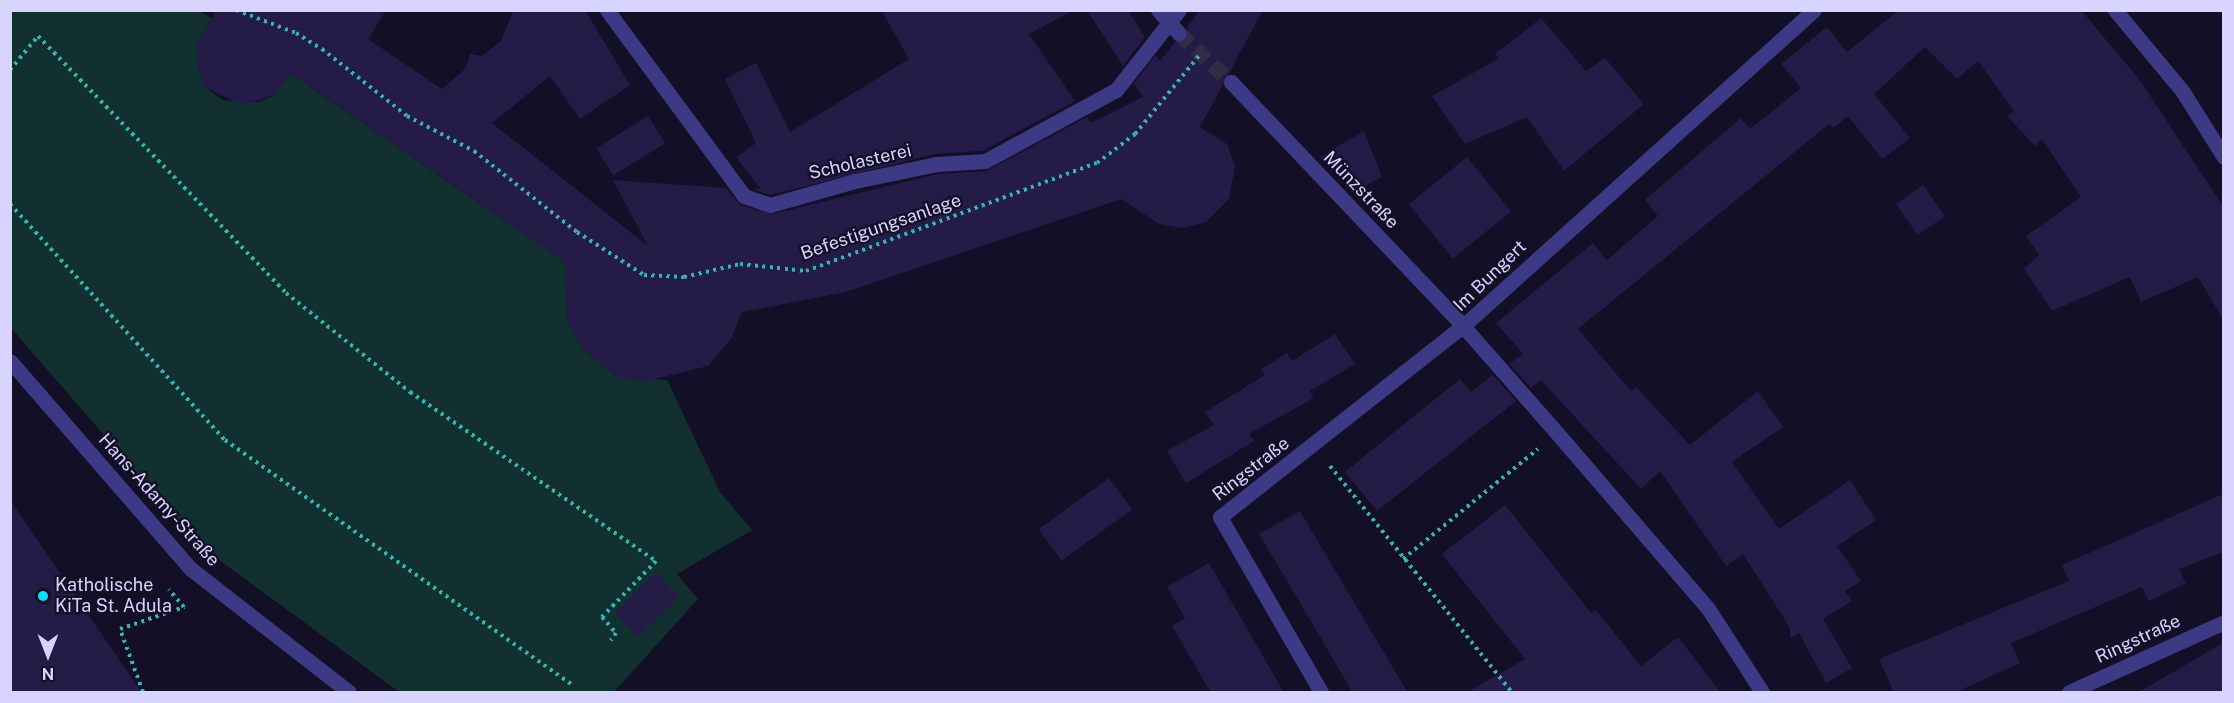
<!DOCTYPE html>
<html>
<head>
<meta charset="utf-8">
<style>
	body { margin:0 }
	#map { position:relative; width:2234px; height:703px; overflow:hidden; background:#130f26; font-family:"Public Sans",sans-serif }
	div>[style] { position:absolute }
	.green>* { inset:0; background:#12302f }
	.building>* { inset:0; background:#241b47; transform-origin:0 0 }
	.minor-tunnel>* { height:15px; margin-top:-7.5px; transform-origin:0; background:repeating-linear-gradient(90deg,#312d47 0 15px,transparent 0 23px) }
	.path>* { height:4px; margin-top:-2px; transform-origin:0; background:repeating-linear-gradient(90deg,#2fb8b0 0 3px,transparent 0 7.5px) }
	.minor>* { height:15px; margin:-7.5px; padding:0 7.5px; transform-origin:7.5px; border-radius:7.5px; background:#3d3a85 }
	.dots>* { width:16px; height:16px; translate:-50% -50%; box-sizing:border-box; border:3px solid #130f26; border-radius:50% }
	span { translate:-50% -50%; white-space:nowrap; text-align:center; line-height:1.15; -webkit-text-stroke:4.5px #130f26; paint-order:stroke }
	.street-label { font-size:18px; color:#d9d4ff }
	.poi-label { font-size:18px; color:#d9d4ff }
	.left { translate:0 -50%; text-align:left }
	.frame { position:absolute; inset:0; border:12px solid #d9d4ff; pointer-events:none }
	.north { position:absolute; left:18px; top:625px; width:60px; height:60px; -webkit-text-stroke:4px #130f26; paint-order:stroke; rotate:180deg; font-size:16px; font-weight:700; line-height:24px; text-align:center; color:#d9d4ff }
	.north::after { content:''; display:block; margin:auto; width:21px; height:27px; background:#d9d4ff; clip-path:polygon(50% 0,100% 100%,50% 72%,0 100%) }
</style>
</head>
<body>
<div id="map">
	<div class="green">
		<i style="clip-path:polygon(10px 11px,200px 11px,213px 19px,197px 44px,198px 70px,206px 88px,223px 100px,259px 102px,274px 95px,289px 72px,565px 262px,567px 321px,584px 350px,616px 376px,667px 380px,720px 492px,752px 530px,677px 574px,698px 599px,614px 692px,399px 692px,200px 546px,11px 328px)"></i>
	</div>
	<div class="building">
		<i style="clip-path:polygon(216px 10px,386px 10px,368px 39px,442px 89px,466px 68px,470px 54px,482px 56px,501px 41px,514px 10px,585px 10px,630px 85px,580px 119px,550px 76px,492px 123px,648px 246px,613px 180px,726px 188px,740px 205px,772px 214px,938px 174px,986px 171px,1087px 117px,1091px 123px,1143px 97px,1134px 83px,1156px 55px,1160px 61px,1175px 42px,1186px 40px,1187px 27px,1200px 10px,1263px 10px,1200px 127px,1227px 144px,1235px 166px,1229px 199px,1206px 222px,1182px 228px,1159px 224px,1121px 199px,846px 292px,742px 312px,731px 339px,708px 366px,643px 382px,616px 376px,584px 350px,567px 321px,565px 262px,292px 74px,274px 95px,243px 105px,206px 88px,198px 70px,197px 44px)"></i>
		<i style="clip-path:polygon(881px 10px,1074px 10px,1029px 34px,1075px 101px,982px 151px,935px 154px,770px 195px,753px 189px,761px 189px,736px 157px,756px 143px,725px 79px,756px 63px,790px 132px,909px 59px)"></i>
		<i style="clip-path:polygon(1087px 10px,1128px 10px,1145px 37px,1123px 66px)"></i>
		<i style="clip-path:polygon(1899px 10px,2081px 10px,2139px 79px,2223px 206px,2223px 319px,2198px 277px,2141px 302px,2130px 277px,2052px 311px,2024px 269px,2039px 255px,2026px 236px,2081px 197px,2042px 139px,2035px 146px,2007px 116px,2014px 111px,1978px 61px,1957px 79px,1925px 47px,1874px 94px,1910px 138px,1882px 159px,1848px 116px,1833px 128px,1829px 124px,1578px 329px,1631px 391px,1636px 387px,1690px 445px,1758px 391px,1783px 427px,1732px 462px,1779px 529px,1850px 480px,1876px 520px,1837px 546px,1861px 581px,1845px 591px,1852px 601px,1823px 619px,1852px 668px,1826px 683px,1799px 633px,1790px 639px,1790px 628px,1743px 554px,1726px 566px,1660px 471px,1641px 489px,1541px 380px,1531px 388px,1509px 364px,1523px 354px,1496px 323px,1593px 243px,1607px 260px,1658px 216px,1645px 200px,1741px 118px,1750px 129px,1801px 88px,1781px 64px,1827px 27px,1847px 52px)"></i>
		<i style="clip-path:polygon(1541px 18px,1586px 71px,1605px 58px,1644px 104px,1564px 171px,1527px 117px,1465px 144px,1432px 96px,1498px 59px,1495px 54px)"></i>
		<i style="left:648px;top:116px;width:32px;height:61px;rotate:58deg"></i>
		<i style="clip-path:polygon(1364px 131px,1382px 177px,1353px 192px,1320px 157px)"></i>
		<i style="left:1467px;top:157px;width:70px;height:75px;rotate:51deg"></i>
		<i style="left:1923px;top:185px;width:38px;height:33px;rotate:55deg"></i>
		<i style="clip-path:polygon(1335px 334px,1355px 364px,1310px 391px,1314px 398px,1249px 434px,1254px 441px,1186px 483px,1167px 451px,1214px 425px,1205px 412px,1265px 375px,1261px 369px,1287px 353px,1292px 361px)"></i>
		<i style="clip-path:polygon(1493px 375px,1516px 401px,1377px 511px,1345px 472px,1460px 379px,1471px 392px)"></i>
		<i style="left:1109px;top:478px;width:39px;height:87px;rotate:54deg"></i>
		<i style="clip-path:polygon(2223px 494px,2223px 552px,2179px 569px,2186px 583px,2149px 601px,2142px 587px,2011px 643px,2020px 663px,1954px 693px,1894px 693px,1879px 659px,2069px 581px,2062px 565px)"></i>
		<i style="clip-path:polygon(10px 500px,142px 693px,10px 693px)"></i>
		<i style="clip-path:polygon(1505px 505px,1591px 613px,1596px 610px,1641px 666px,1678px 637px,1721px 693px,1466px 693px,1525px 659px,1442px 554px)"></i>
		<i style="clip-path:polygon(1300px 511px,1339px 577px,1408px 693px,1353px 693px,1299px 601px,1259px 534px)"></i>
		<i style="clip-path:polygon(1209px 563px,1267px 663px,1284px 693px,1211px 693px,1172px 626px,1185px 618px,1167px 587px)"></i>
		<i style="left:656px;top:573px;width:33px;height:58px;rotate:46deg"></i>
		<i style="clip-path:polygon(2223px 643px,2223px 693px,2137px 693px)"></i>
	</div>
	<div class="minor-tunnel">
		<i style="left:1179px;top:33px;width:71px;rotate:43.3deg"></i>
	</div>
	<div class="path">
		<i style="left:236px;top:10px;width:64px;rotate:21deg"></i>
		<i style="left:296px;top:33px;width:31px;rotate:32deg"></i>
		<i style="left:322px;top:49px;width:108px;rotate:38.2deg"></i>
		<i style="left:407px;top:116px;width:76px;rotate:27.6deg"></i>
		<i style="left:474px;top:151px;width:131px;rotate:38.2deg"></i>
		<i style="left:577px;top:232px;width:80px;rotate:32.7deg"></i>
		<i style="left:644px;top:275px;width:40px;rotate:2.9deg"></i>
		<i style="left:684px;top:277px;width:57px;rotate:-13.1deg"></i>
		<i style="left:740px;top:264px;width:66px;rotate:6.1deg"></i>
		<i style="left:806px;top:271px;width:310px;rotate:-20.4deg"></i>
		<i style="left:1097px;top:163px;width:48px;rotate:-37.3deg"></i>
		<i style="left:1135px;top:134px;width:104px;rotate:-50.8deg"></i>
		<i style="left:10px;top:70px;width:44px;rotate:-50.5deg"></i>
		<i style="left:38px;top:36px;width:357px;rotate:46deg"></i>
		<i style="left:286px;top:293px;width:159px;rotate:38.6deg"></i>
		<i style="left:410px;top:392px;width:298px;rotate:34.5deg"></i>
		<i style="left:656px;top:561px;width:78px;rotate:134deg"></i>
		<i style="left:602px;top:617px;width:21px;rotate:49deg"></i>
		<i style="left:616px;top:633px;width:9px;rotate:126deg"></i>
		<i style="left:10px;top:204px;width:319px;rotate:47.7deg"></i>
		<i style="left:225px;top:440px;width:425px;rotate:35.2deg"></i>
		<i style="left:1330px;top:466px;width:290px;rotate:51.2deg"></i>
		<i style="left:1403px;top:559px;width:174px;rotate:-39.2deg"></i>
		<i style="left:143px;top:692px;width:67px;rotate:-110.1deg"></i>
		<i style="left:120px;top:629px;width:68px;rotate:-19deg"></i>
		<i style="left:184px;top:607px;width:23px;rotate:-131deg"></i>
	</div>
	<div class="minor">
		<i style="left:607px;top:10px;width:231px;rotate:53.6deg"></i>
		<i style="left:744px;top:196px;width:28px;rotate:19deg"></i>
		<i style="left:770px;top:205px;width:88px;rotate:-15.8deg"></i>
		<i style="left:855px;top:181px;width:84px;rotate:-11.7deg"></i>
		<i style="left:937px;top:164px;width:48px;rotate:-3.6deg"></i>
		<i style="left:985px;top:161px;width:149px;rotate:-28.5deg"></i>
		<i style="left:1116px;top:90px;width:102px;rotate:-51.8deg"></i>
		<i style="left:1158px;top:10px;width:31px;rotate:48deg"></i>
		<i style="left:2115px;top:10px;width:107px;rotate:50.3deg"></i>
		<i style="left:2183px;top:92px;width:77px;rotate:57.8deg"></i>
		<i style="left:1231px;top:82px;width:337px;rotate:46.4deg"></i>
		<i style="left:1463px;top:326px;width:142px;rotate:48.7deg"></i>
		<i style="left:1557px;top:433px;width:233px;rotate:49.3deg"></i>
		<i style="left:1709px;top:610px;width:98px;rotate:57.1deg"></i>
		<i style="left:10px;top:361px;width:276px;rotate:49deg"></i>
		<i style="left:191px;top:569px;width:200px;rotate:37.9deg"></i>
		<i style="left:1321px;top:692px;width:202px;rotate:-120deg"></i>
		<i style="left:1220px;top:517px;width:309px;rotate:-38.2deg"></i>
		<i style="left:1463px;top:326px;width:472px;rotate:-42deg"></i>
		<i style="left:2069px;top:692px;width:170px;rotate:-24.3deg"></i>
	</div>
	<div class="dots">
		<i style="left:43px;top:596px;background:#00e5ff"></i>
	</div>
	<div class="street-label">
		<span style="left:860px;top:162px;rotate:-13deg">Scholasterei</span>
		<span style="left:1361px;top:190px;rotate:46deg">Münzstraße</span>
		<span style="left:881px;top:227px;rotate:-19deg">Befestigungsanlage</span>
		<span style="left:1490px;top:276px;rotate:-44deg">Im Bungert</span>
		<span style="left:1251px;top:469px;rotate:-38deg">Ringstraße</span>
		<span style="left:159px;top:500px;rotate:48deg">Hans-Adamy-Straße</span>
		<span style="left:2138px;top:639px;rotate:-25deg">Ringstraße</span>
	</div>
	<div class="poi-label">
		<span class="left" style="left:55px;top:596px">Katholische<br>KiTa St. Adula</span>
	</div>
	<div class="frame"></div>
	<div class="north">N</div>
</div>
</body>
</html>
